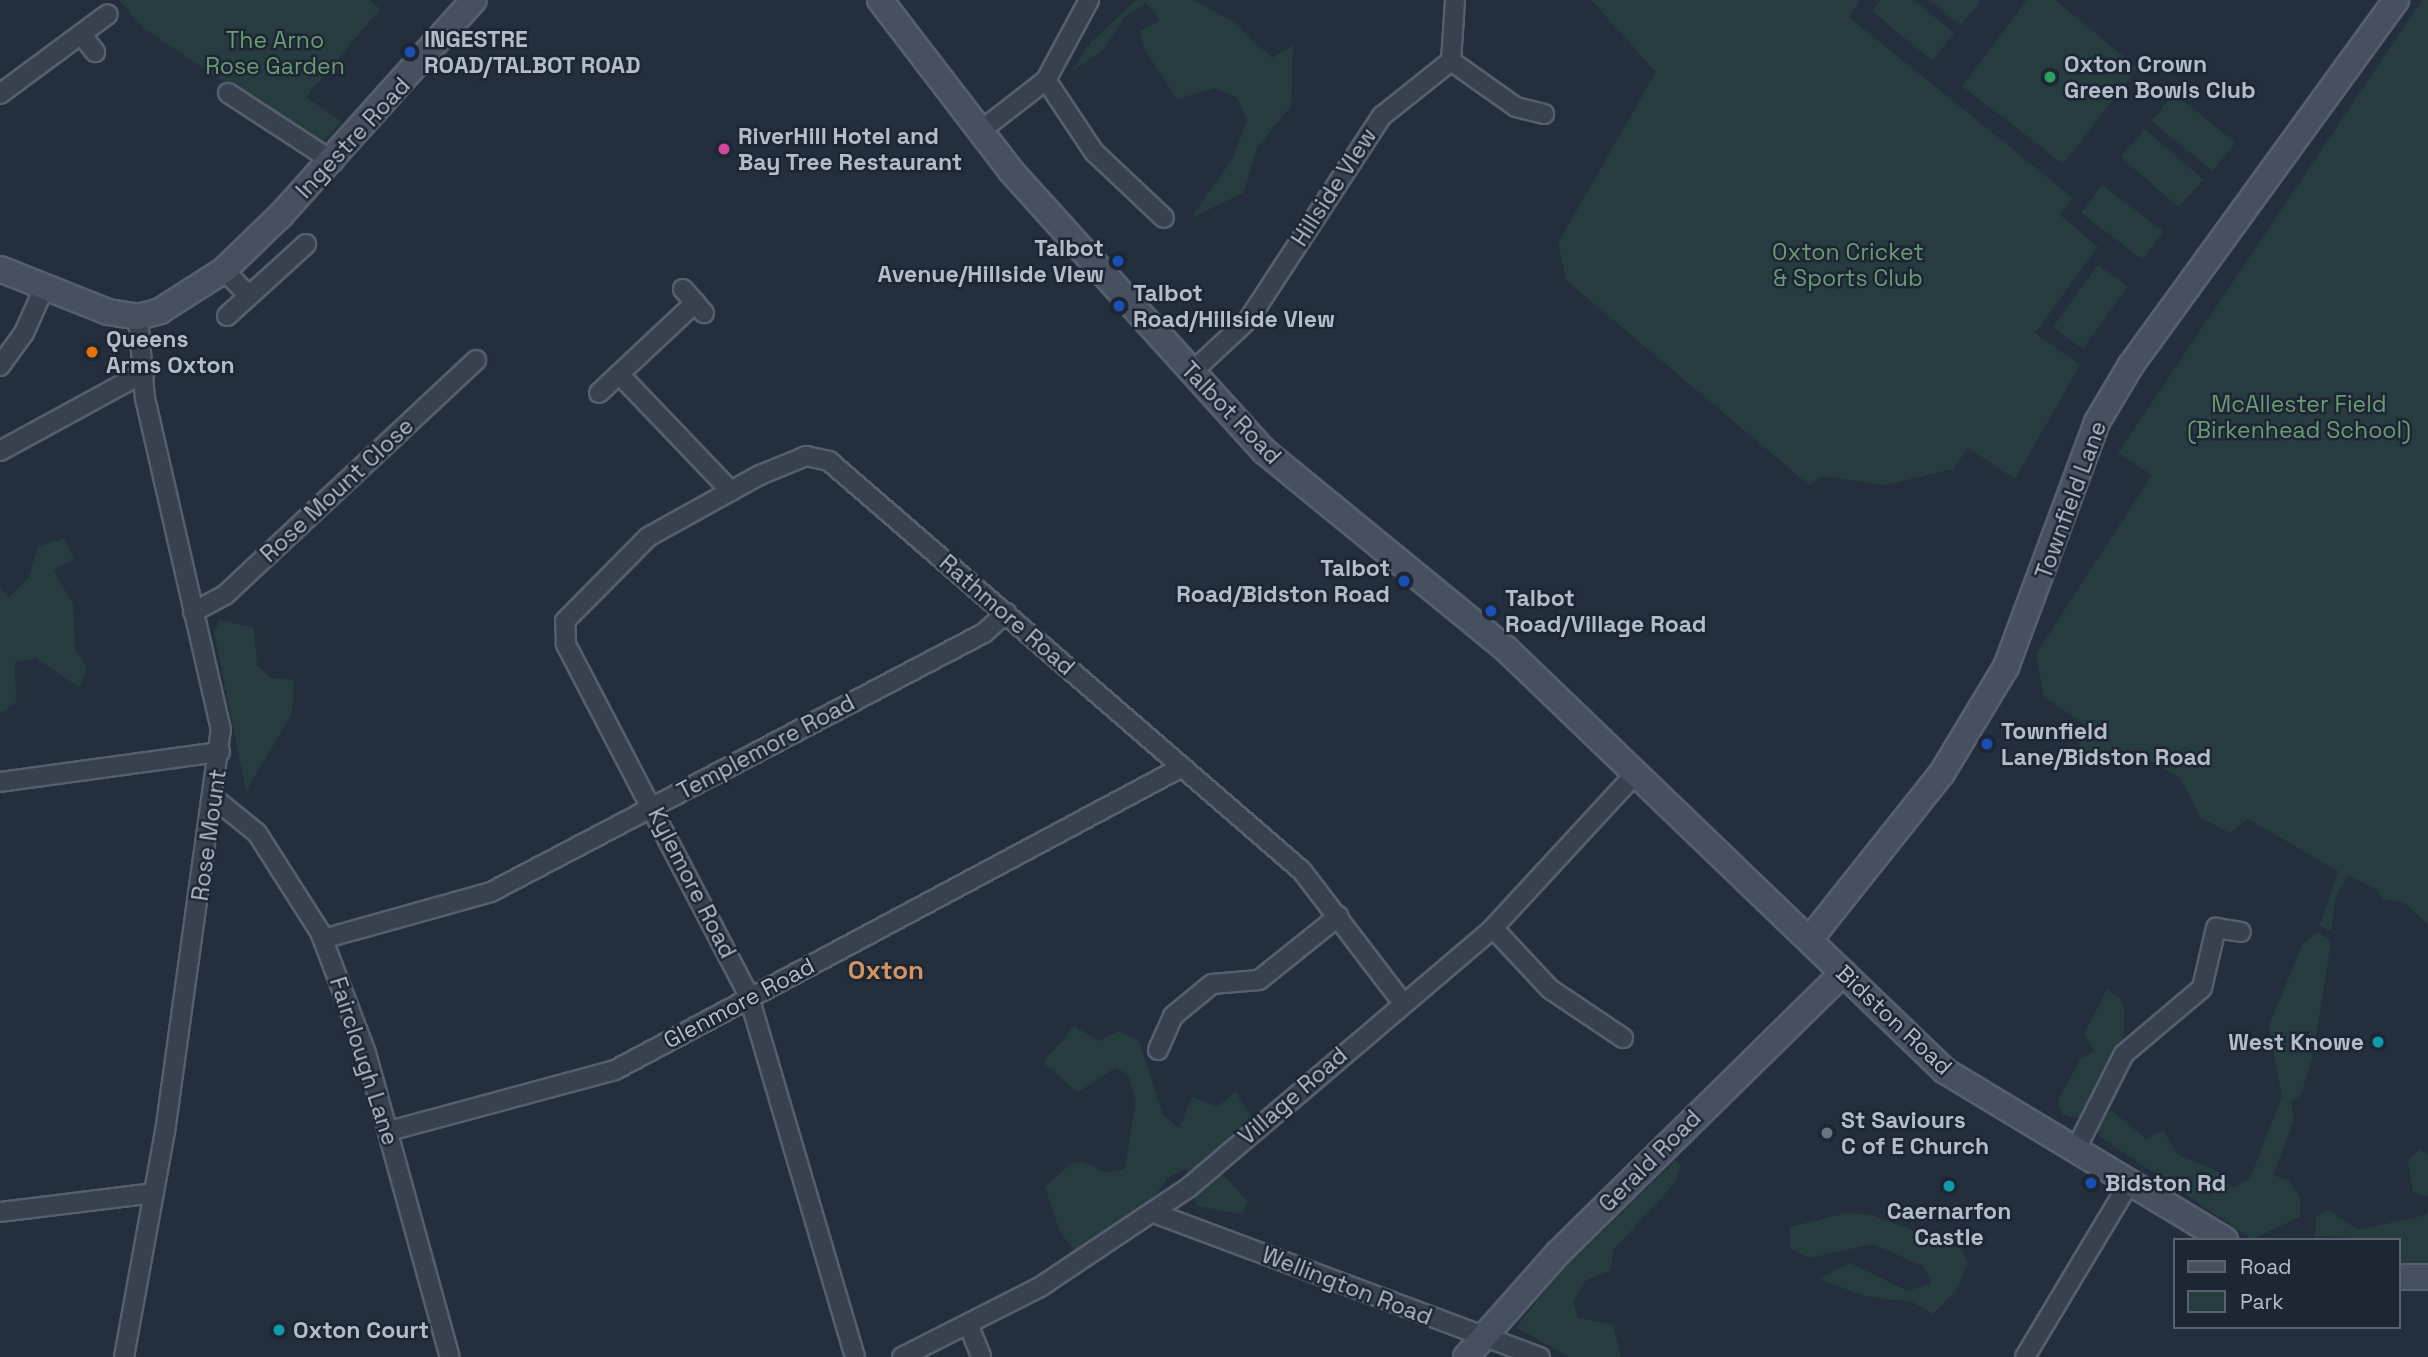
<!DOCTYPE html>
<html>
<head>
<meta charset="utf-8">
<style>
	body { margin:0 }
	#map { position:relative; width:2428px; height:1357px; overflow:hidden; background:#242f3e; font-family:"Space Grotesk",sans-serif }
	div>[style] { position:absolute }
	.green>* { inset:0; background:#263c3f; transform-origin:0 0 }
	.roads { filter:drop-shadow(2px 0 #565f6c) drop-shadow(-2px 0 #565f6c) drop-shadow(0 2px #565f6c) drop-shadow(0 -2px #565f6c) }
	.street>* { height:18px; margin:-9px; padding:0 9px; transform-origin:9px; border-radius:9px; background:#38414e }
	.secondary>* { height:24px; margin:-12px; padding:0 12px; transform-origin:12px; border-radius:12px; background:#465061 }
	.dots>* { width:19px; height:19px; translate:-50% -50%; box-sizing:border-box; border:4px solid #1d2633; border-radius:50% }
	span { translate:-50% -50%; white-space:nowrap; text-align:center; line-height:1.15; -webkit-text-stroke:5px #1d2633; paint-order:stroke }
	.poi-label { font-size:23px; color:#b4bcc9; font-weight:700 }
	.left { translate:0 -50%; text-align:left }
	.right { translate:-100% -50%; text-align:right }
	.park-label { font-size:23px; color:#6b9a76 }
	.street-label { font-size:23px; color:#b4bcc9 }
	.quarter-label { font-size:26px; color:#d59563; font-weight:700 }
	.legend { position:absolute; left:2173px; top:1238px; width:228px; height:91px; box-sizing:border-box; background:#1d2633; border:2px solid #59626f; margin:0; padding:9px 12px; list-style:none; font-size:21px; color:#b4bcc9 }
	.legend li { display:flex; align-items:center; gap:14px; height:35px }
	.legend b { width:35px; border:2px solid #59626f }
</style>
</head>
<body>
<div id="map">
	<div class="green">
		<i style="clip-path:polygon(119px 0,370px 0,380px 9px,306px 97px,342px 122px,319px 145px,143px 28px)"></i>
		<i style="clip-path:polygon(1136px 0,1193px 0,1232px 21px,1272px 58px,1293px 45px,1291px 106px,1257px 148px,1243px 193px,1191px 218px,1233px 158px,1247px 120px,1237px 98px,1215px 88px,1177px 99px,1145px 50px,1140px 31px,1161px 20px,1145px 3px,1124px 18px,1103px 50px,1071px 72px,1090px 43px)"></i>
		<i style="clip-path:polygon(1591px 0,1860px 0,1849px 17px,2073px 198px,2060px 215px,2098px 247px,2035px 333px,2080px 365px,2015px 479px,1968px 448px,1953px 469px,1885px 485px,1822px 476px,1809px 485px,1566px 280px,1558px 243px,1656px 72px)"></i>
		<i style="clip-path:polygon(1881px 0,1914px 0,1954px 33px,1932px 61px,1872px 11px)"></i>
		<i style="clip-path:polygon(1930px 0,1981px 0,1960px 26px)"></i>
		<i style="clip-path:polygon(2027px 0,2055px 0,2138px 68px,2063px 164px,1962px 86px)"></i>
		<i style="clip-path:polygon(2422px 0,2428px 0,2428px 925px,2404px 902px,2383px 900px,2376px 889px,2348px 875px,2336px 896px,2331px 931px,2320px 926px,2338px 871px,2248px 819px,2230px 833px,2201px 818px,2180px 778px,2149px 760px,2116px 766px,2078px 747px,2087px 726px,2044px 697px,2036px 654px,2152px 475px,2118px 453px)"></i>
		<i style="left:2174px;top:93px;width:79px;height:36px;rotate:39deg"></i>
		<i style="left:2145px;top:129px;width:77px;height:37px;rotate:41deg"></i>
		<i style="left:2102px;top:185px;width:77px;height:35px;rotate:37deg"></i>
		<i style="left:2098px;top:265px;width:37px;height:77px;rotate:36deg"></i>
		<i style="clip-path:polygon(64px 538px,74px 559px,53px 570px,73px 604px,75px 649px,87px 667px,80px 688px,36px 658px,15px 662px,16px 702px,0 714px,0 588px,9px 597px,29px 577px,38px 547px)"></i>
		<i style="clip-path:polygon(220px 620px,254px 628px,257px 665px,271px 678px,294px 680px,292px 714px,246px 791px,214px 632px)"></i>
		<i style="clip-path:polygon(2318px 932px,2331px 941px,2314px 1050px,2301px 1095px,2291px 1103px,2294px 1120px,2273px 1175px,2290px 1181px,2301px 1199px,2300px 1217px,2252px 1239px,2099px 1136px,2099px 1122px,2111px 1110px,2146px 1139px,2163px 1131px,2179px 1155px,2219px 1172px,2233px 1188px,2250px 1179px,2282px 1097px,2269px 1026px,2303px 943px)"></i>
		<i style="clip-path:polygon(2107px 989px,2119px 997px,2125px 1011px,2123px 1042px,2105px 1069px,2101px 1108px,2076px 1118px,2062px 1114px,2058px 1100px,2080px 1060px,2094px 1051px,2084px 1034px)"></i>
		<i style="clip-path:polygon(1074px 1026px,1099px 1041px,1119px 1031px,1139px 1041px,1163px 1115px,1179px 1128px,1192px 1097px,1217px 1107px,1235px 1092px,1253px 1118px,1219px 1170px,1248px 1202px,1242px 1214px,1197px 1206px,1186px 1168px,1167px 1178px,1151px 1203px,1076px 1253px,1060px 1232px,1045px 1187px,1072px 1163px,1083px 1161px,1104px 1172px,1125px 1169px,1136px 1101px,1128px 1074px,1115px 1068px,1078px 1092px,1043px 1063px)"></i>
		<i style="clip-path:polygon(2419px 1149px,2428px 1155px,2428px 1197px,2413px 1192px,2408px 1161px)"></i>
		<i style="clip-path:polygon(1675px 1161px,1681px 1165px,1675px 1183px,1614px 1249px,1610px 1271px,1586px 1280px,1573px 1302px,1578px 1318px,1613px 1325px,1621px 1357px,1569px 1357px,1516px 1327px,1563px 1269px)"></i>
		<i style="clip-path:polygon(2428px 1208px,2428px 1266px,2398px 1262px,2398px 1240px,2315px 1236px,2316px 1217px,2327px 1209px,2358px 1230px,2426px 1215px)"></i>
		<i style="clip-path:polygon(1847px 1213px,1872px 1215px,1962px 1249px,1968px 1264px,1956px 1290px,1933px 1314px,1912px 1302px,1865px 1296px,1819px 1279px,1850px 1263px,1908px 1291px,1932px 1283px,1923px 1266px,1872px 1244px,1809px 1258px,1790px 1248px,1790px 1227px)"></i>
	</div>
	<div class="roads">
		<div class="street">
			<i style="left:81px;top:34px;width:23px;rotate:52deg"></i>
			<i style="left:1451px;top:61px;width:80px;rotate:35.3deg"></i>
			<i style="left:1516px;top:107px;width:29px;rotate:14deg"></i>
			<i style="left:1046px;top:80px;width:87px;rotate:56.3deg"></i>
			<i style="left:1094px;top:152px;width:96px;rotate:43.3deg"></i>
			<i style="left:228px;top:93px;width:126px;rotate:33.1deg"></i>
			<i style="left:0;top:94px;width:134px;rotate:-36.5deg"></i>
			<i style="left:979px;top:132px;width:85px;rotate:-37.8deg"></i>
			<i style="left:1046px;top:80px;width:91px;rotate:-61.7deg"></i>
			<i style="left:224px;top:270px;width:35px;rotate:46deg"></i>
			<i style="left:683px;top:289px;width:32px;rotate:49deg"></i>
			<i style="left:227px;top:316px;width:107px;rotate:-42.3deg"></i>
			<i style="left:0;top:366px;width:41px;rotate:-54deg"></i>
			<i style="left:24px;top:333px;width:49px;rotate:-66deg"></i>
			<i style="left:1191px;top:373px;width:79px;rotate:-43deg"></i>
			<i style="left:1249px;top:319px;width:243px;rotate:-56.8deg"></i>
			<i style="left:1382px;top:116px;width:88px;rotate:-38.6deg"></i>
			<i style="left:1451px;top:61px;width:61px;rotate:-86.2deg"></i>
			<i style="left:619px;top:374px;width:162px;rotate:46.3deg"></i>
			<i style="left:599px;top:393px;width:132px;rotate:-43.2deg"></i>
			<i style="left:0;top:451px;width:165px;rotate:-28.6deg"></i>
			<i style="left:193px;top:612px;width:36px;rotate:-28deg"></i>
			<i style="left:225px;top:595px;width:344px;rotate:-43.1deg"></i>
			<i style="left:0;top:782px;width:222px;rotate:-7.8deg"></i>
			<i style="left:215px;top:799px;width:54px;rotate:39deg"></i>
			<i style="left:257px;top:833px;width:117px;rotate:57.5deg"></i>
			<i style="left:320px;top:932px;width:129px;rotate:69.2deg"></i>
			<i style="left:366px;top:1053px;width:315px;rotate:74.6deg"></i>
			<i style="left:1493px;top:928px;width:83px;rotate:46.9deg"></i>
			<i style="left:1550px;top:989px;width:88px;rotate:33.9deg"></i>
			<i style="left:323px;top:939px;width:174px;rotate:-15.6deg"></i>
			<i style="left:491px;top:892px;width:557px;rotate:-27.72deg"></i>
			<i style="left:984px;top:633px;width:30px;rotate:-42deg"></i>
			<i style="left:1158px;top:1050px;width:37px;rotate:-66deg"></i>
			<i style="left:1173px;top:1016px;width:50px;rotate:-39.4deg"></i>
			<i style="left:1212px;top:984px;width:47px;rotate:-4.9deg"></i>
			<i style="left:1259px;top:980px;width:102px;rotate:-38.7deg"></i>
			<i style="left:389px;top:1131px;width:234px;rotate:-15.1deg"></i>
			<i style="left:615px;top:1070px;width:643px;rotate:-28.12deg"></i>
			<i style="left:2077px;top:1147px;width:104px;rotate:-63.2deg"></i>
			<i style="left:2124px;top:1054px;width:102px;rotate:-40.2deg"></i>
			<i style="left:2202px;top:988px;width:62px;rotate:-76.9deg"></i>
			<i style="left:2216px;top:928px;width:25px;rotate:9deg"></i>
			<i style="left:0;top:1212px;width:155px;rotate:-7deg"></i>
			<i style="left:1154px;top:1213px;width:412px;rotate:20.5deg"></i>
			<i style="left:968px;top:1324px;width:35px;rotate:68deg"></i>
			<i style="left:124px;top:1357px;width:229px;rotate:-79.7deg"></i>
			<i style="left:165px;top:1132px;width:406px;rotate:-82.1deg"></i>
			<i style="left:221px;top:730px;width:340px;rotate:-102.9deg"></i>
			<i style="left:145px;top:399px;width:82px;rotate:-94.9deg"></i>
			<i style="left:855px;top:1357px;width:376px;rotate:-106.4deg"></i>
			<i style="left:749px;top:996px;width:397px;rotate:-117.5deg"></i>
			<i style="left:566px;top:644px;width:23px;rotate:-92deg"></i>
			<i style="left:565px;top:621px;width:118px;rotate:-45.3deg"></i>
			<i style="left:648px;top:537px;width:128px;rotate:-29deg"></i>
			<i style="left:760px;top:475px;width:50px;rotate:-22.4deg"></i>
			<i style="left:806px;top:456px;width:24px;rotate:12deg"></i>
			<i style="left:829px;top:461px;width:626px;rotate:40.92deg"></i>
			<i style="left:1302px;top:871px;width:165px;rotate:52.6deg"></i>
			<i style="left:902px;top:1357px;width:155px;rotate:-26.9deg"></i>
			<i style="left:1040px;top:1287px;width:178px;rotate:-33.8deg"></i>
			<i style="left:1188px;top:1188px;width:401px;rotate:-40.4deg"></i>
			<i style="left:1493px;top:928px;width:211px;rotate:-47.3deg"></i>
			<i style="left:2025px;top:1357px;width:203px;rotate:-59.1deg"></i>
		</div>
		<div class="secondary">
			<i style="left:880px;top:0;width:215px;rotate:52.5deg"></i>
			<i style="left:1011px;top:171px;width:377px;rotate:47.9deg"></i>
			<i style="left:1264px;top:451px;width:311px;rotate:39.3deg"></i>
			<i style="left:1505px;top:648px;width:610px;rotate:43.87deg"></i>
			<i style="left:1945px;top:1071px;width:327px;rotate:31.1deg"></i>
			<i style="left:0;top:269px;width:116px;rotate:21.7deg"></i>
			<i style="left:108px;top:312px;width:30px;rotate:9deg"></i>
			<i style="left:138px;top:317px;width:23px;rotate:-15deg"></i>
			<i style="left:160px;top:311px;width:76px;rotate:-32.6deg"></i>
			<i style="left:224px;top:270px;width:78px;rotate:-44deg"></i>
			<i style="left:280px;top:216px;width:290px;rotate:-48.1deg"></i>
			<i style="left:1810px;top:939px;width:212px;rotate:-51.5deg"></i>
			<i style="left:1942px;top:773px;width:124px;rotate:-58.9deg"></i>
			<i style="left:2006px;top:667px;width:261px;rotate:-69.6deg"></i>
			<i style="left:2097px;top:422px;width:66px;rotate:-59.2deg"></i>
			<i style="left:2131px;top:365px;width:451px;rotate:-54deg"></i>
			<i style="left:2398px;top:1277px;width:30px"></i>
			<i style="left:1466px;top:1357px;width:139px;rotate:-48.5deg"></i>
			<i style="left:1558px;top:1253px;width:400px;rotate:-44.5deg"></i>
		</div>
	</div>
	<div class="dots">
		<i style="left:410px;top:52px;background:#1a4fb4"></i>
		<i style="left:2050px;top:77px;background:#2e9e5b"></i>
		<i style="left:724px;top:149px;background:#d1479c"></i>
		<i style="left:1118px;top:261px;background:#1a4fb4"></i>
		<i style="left:1119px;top:306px;background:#1a4fb4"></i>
		<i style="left:92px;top:352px;background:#e8710a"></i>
		<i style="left:1404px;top:581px;background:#1a4fb4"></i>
		<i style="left:1491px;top:611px;background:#1a4fb4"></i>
		<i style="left:1987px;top:744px;background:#1a4fb4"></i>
		<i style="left:2378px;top:1042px;background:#0f9aa8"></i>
		<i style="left:1827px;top:1133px;background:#6b7280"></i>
		<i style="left:2091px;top:1183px;background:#1a4fb4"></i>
		<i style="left:1949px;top:1186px;background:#0f9aa8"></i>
		<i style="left:279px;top:1330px;background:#0f9aa8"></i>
	</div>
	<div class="poi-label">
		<span class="left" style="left:424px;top:52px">INGESTRE<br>ROAD/TALBOT ROAD</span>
		<span class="left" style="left:2064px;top:77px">Oxton Crown<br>Green Bowls Club</span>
		<span class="left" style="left:738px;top:149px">RiverHill Hotel and<br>Bay Tree Restaurant</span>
		<span class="right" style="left:1104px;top:261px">Talbot<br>Avenue/Hillside VIew</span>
		<span class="left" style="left:1133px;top:306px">Talbot<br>Road/Hillside VIew</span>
		<span class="left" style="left:106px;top:352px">Queens<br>Arms Oxton</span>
		<span class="right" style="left:1390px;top:581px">Talbot<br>Road/Bidston Road</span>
		<span class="left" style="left:1505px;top:611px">Talbot<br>Road/Village Road</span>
		<span class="left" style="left:2001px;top:744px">Townfield<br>Lane/Bidston Road</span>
		<span class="right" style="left:2364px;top:1042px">West Knowe</span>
		<span class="left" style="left:1841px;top:1133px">St Saviours<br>C of E Church</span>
		<span class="left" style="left:2105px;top:1183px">Bidston Rd</span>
		<span style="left:1949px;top:1224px">Caernarfon<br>Castle</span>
		<span class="left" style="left:293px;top:1330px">Oxton Court</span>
	</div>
	<div class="park-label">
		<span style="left:275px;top:53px">The Arno<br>Rose Garden</span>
		<span style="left:1848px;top:265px">Oxton Cricket<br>&amp; Sports Club</span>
		<span style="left:2299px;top:417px">McAllester Field<br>(Birkenhead School)</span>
	</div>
	<div class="street-label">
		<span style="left:353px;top:138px;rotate:-47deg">Ingestre Road</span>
		<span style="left:1334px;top:187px;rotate:-57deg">Hillside VIew</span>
		<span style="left:1231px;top:413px;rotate:46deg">Talbot Road</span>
		<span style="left:337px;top:490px;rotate:-43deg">Rose Mount Close</span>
		<span style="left:2071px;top:500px;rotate:-70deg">Townfield Lane</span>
		<span style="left:1007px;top:615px;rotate:41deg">Rathmore Road</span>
		<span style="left:766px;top:747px;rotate:-28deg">Templemore Road</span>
		<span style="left:209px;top:835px;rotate:-82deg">Rose Mount</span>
		<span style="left:692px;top:883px;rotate:63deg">Kylemore Road</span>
		<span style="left:739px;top:1003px;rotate:-28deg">Glenmore Road</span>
		<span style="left:1894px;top:1020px;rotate:43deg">Bidston Road</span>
		<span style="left:364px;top:1061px;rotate:72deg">Fairclough Lane</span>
		<span style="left:1293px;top:1096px;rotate:-41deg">Village Road</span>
		<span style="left:1650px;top:1161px;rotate:-45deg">Gerald Road</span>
		<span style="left:1347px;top:1286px;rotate:21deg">Wellington Road</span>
	</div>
	<div class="quarter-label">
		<span style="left:886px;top:971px">Oxton</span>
	</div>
	<ul class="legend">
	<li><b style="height:9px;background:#465061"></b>Road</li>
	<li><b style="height:19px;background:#263c3f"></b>Park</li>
	</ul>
</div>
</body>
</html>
